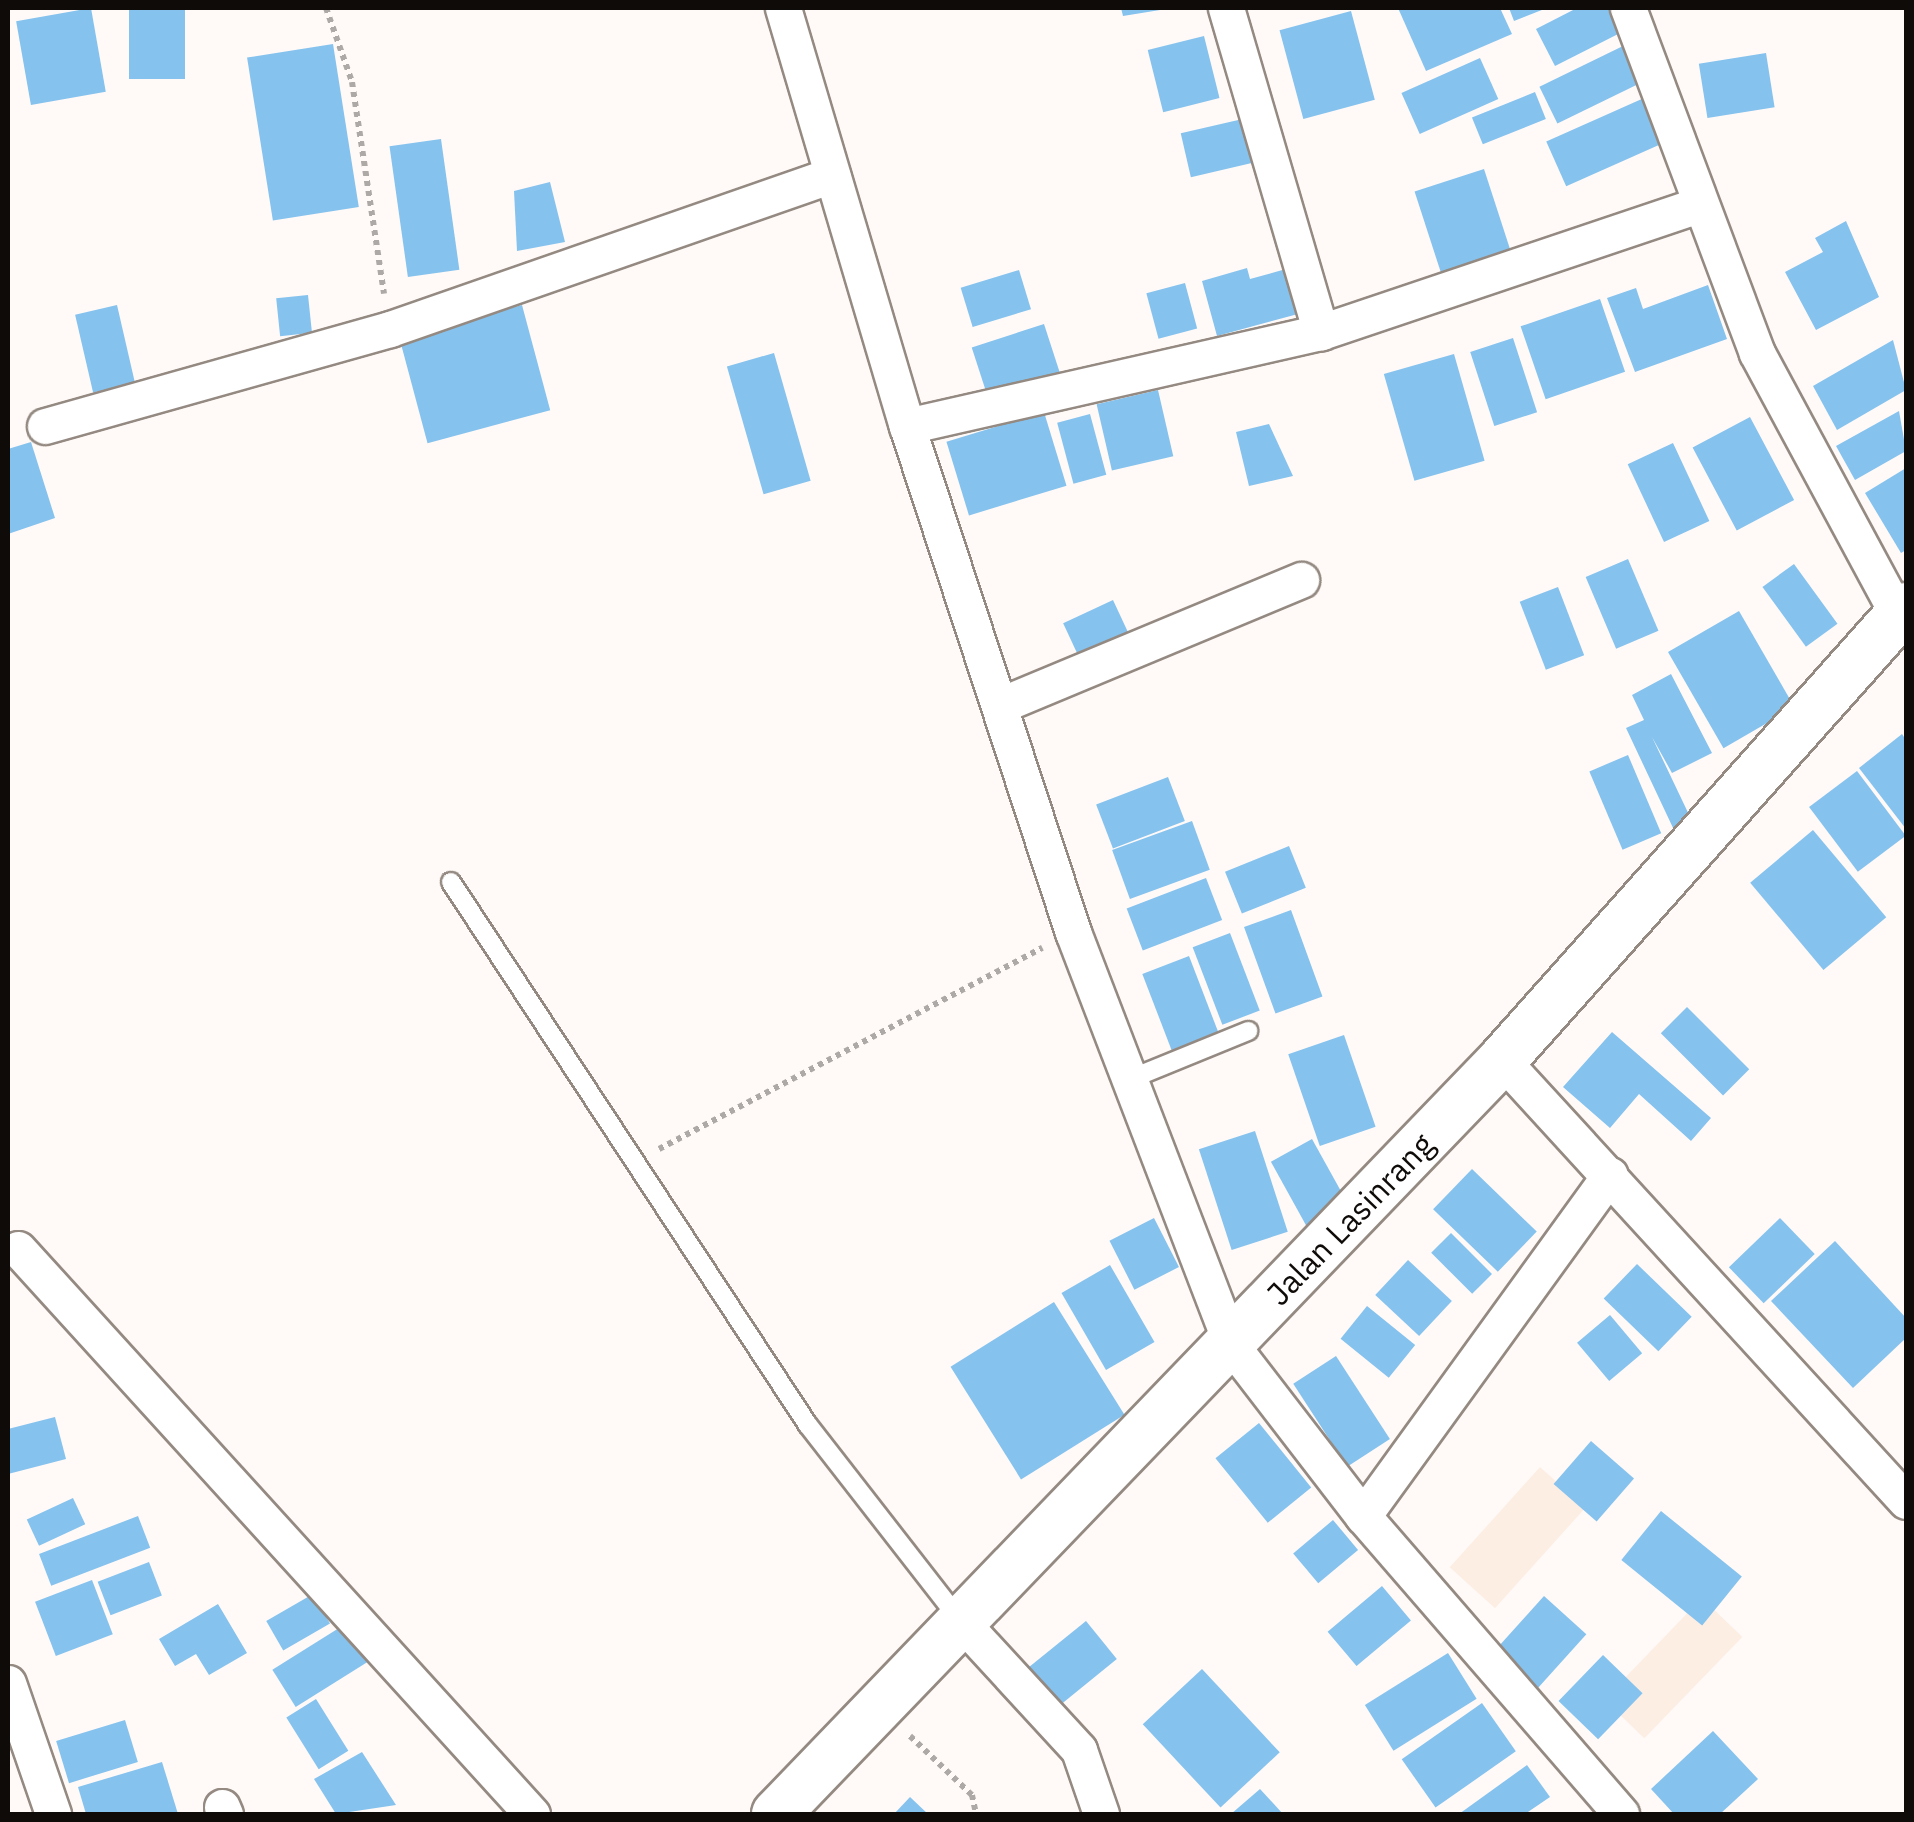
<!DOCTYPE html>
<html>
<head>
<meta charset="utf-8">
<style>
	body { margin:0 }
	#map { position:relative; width:1914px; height:1822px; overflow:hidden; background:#fffaf7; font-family:"IBM Plex Sans",sans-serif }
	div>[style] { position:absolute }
	.built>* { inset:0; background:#fdeee4; transform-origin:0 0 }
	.building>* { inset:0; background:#85c2ee; transform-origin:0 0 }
	.path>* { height:6px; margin-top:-3px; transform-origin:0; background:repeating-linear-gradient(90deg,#ada9a6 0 5px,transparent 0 10px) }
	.roads { filter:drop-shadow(2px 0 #948a82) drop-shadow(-2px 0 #948a82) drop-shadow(0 2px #948a82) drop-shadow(0 -2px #948a82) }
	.lane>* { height:18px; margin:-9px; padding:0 9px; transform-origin:9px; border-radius:9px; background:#fff }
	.street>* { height:35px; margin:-17.5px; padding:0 17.5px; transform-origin:17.5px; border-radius:17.5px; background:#fff }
	.secondary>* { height:48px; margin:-24px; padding:0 24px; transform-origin:24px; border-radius:24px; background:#fff }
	span { translate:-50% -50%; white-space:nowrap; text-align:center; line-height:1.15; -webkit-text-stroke:8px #fff; paint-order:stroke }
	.street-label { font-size:32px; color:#0f0b09 }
	.frame { position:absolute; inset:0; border:10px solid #0f0b09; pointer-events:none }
</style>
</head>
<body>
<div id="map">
	<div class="built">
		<i style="left:1540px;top:1467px;width:61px;height:135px;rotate:42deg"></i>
		<i style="left:1702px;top:1598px;width:56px;height:141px;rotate:44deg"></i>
	</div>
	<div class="building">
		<i style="left:91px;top:8px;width:85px;height:76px;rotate:80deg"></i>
		<i style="left:129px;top:8px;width:56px;height:71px"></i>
		<i style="clip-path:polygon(1121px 8px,1160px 8px,1160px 10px,1123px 16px)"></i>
		<i style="clip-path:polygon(1398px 8px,1500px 8px,1512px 34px,1426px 71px)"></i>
		<i style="clip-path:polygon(1509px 8px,1547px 8px,1514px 21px)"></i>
		<i style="clip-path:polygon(1577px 8px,1616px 8px,1628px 29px,1555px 66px,1536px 29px)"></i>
		<i style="left:1351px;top:11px;width:92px;height:74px;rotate:75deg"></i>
		<i style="left:1204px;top:36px;width:64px;height:58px;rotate:76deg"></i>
		<i style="left:333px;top:44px;width:165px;height:87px;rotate:81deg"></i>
		<i style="left:1623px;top:46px;width:41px;height:93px;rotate:64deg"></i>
		<i style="left:1766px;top:53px;width:55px;height:68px;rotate:81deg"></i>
		<i style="left:1480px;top:58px;width:45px;height:86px;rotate:66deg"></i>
		<i style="left:1535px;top:92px;width:29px;height:68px;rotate:68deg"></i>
		<i style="left:1644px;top:98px;width:49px;height:107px;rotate:66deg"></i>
		<i style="left:1247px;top:118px;width:45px;height:68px;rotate:77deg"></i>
		<i style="left:441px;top:139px;width:132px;height:52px;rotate:82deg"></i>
		<i style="left:1484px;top:169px;width:96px;height:73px;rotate:72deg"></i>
		<i style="clip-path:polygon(550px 182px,565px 242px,517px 251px,514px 191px)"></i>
		<i style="clip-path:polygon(1846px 221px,1879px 297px,1816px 330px,1785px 272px,1823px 252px,1815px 238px)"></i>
		<i style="clip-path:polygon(1247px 268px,1250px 279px,1286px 269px,1298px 314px,1217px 336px,1202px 281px)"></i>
		<i style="left:1019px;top:270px;width:41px;height:61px;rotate:73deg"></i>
		<i style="left:1185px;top:283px;width:47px;height:40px;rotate:75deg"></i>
		<i style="clip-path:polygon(1708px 285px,1727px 339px,1635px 372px,1607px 298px,1636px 288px,1643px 309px)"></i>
		<i style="left:308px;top:295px;width:38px;height:32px;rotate:84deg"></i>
		<i style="left:1600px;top:299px;width:77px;height:84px;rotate:71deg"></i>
		<i style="left:117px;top:305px;width:80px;height:43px;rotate:77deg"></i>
		<i style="left:522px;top:305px;width:109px;height:127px;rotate:75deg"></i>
		<i style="left:1044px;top:324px;width:52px;height:76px;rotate:72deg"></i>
		<i style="left:1513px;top:338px;width:78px;height:45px;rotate:72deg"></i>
		<i style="clip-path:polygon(1893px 340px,1906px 390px,1837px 430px,1813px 386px)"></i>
		<i style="left:774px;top:353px;width:133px;height:49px;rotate:74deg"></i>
		<i style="left:1454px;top:354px;width:111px;height:73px;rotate:74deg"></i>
		<i style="left:1158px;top:390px;width:68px;height:63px;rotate:77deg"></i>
		<i style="clip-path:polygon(1899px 411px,1906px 451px,1855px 480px,1836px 446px)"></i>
		<i style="left:1044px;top:412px;width:77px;height:102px;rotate:73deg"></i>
		<i style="left:1090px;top:414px;width:63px;height:34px;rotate:75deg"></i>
		<i style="left:1750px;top:417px;width:94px;height:65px;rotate:62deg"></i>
		<i style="clip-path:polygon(1269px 424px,1293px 476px,1249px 486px,1236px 432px)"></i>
		<i style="clip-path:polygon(31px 442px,55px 518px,8px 534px,8px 449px)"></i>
		<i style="left:1673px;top:443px;width:86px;height:50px;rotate:65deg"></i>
		<i style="clip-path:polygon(1906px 468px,1906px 550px,1901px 553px,1865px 493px)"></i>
		<i style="left:1628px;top:559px;width:78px;height:46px;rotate:67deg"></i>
		<i style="left:1794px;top:564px;width:74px;height:39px;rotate:54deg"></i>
		<i style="left:1558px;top:587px;width:73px;height:41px;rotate:69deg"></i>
		<i style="left:1113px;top:600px;width:35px;height:55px;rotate:65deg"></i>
		<i style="left:1739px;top:611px;width:111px;height:82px;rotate:60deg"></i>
		<i style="clip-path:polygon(1671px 674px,1712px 753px,1672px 773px,1652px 737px,1692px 821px,1674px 830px,1626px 728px,1644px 720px,1632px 695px)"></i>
		<i style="clip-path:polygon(1902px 734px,1906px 740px,1906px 829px,1859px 768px)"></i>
		<i style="left:1628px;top:755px;width:85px;height:42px;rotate:67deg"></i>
		<i style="left:1857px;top:771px;width:81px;height:60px;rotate:53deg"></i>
		<i style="left:1168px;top:777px;width:47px;height:77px;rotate:69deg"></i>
		<i style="left:1192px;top:821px;width:52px;height:85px;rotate:70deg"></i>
		<i style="left:1813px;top:830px;width:114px;height:82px;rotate:50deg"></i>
		<i style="left:1289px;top:846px;width:45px;height:69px;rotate:68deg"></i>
		<i style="left:1206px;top:878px;width:45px;height:85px;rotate:69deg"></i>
		<i style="left:1291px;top:910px;width:92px;height:50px;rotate:70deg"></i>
		<i style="left:1230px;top:933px;width:83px;height:40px;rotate:69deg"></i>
		<i style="left:1189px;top:956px;width:85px;height:50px;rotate:69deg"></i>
		<i style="left:1687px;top:1007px;width:88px;height:37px;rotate:45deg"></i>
		<i style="clip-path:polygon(1612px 1032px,1711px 1118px,1691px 1141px,1639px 1094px,1610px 1128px,1563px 1087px)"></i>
		<i style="left:1344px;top:1035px;width:97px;height:59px;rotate:71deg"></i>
		<i style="left:1255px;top:1131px;width:106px;height:59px;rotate:72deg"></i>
		<i style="left:1312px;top:1139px;width:77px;height:47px;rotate:61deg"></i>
		<i style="left:1472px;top:1169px;width:90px;height:56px;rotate:44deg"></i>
		<i style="left:1154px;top:1218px;width:55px;height:50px;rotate:63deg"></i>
		<i style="left:1780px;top:1218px;width:50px;height:71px;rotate:46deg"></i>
		<i style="left:1451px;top:1233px;width:58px;height:28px;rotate:45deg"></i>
		<i style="clip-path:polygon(1835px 1241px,1906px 1318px,1906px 1338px,1853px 1388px,1771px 1301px)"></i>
		<i style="left:1408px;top:1260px;width:60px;height:48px;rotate:43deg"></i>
		<i style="left:1637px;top:1264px;width:76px;height:48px;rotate:44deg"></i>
		<i style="left:1110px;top:1265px;width:89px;height:56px;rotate:60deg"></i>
		<i style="left:1054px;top:1302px;width:133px;height:122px;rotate:58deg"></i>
		<i style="left:1367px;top:1306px;width:62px;height:42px;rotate:39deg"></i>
		<i style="left:1610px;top:1315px;width:50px;height:43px;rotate:50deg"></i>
		<i style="left:1336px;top:1356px;width:99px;height:51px;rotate:57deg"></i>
		<i style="clip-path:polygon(55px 1417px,66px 1459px,8px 1474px,8px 1429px)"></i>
		<i style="left:1259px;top:1423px;width:83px;height:56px;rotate:51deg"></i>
		<i style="left:1591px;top:1441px;width:57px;height:57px;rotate:41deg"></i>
		<i style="left:73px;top:1498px;width:29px;height:51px;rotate:65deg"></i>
		<i style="left:1661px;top:1511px;width:104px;height:63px;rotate:39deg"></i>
		<i style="left:138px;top:1516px;width:34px;height:106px;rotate:69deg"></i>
		<i style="left:1333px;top:1520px;width:39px;height:52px;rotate:50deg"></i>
		<i style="left:149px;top:1562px;width:36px;height:55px;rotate:69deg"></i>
		<i style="left:92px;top:1580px;width:58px;height:61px;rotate:69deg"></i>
		<i style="left:1382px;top:1586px;width:45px;height:71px;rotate:50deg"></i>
		<i style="left:313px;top:1594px;width:34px;height:54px;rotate:60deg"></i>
		<i style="left:1544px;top:1596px;width:57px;height:72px;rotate:42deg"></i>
		<i style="clip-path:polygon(218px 1604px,247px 1653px,209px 1675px,196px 1654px,175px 1666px,159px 1639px)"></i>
		<i style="left:1086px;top:1621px;width:49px;height:76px;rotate:51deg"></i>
		<i style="left:347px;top:1623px;width:44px;height:88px;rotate:58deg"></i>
		<i style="left:1448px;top:1653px;width:54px;height:98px;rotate:58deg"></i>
		<i style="left:1603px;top:1655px;width:55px;height:64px;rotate:44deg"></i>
		<i style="left:1202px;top:1669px;width:114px;height:81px;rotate:47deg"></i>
		<i style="left:316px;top:1699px;width:61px;height:35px;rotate:58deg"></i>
		<i style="left:1482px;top:1703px;width:59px;height:98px;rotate:55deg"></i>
		<i style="left:125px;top:1720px;width:44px;height:72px;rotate:73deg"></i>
		<i style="clip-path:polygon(1713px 1731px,1758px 1779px,1720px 1814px,1674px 1814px,1651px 1789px)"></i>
		<i style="clip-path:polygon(362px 1752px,396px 1805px,336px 1814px,314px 1779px)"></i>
		<i style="clip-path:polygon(162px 1762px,178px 1814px,86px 1814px,78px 1787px)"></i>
		<i style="clip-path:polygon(1527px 1765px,1550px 1797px,1525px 1814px,1459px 1814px)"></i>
		<i style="clip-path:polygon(1260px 1789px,1283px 1814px,1231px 1814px)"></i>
		<i style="clip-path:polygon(910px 1797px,928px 1814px,894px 1814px)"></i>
	</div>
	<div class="path">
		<i style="left:326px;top:8px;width:78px;rotate:70.6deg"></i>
		<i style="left:352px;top:82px;width:214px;rotate:81.4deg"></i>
		<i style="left:659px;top:1149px;width:433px;rotate:-27.7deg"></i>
		<i style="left:910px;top:1736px;width:86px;rotate:43.6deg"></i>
		<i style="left:972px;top:1795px;width:19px;rotate:78deg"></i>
	</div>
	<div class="roads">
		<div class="lane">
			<i style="left:451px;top:882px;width:650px;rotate:56.68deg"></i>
			<i style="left:808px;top:1425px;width:246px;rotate:52.1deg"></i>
			<i style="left:1128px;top:1080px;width:130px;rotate:-22.2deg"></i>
		</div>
		<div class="street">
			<i style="left:783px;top:8px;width:436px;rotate:73.5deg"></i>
			<i style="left:907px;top:426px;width:533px;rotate:71.84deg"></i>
			<i style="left:1073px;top:932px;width:443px;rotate:69deg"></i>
			<i style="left:1232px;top:1346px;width:215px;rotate:52.4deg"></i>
			<i style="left:1363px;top:1516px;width:394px;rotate:49.1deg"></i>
			<i style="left:1226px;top:8px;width:338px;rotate:73.7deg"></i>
			<i style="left:1628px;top:8px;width:368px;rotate:69.5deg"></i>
			<i style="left:1757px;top:353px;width:298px;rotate:61.7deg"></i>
			<i style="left:45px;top:426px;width:358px;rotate:-15.7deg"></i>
			<i style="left:390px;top:329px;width:468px;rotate:-19.2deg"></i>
			<i style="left:907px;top:426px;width:425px;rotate:-12.8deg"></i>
			<i style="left:1321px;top:332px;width:399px;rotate:-18.6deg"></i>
			<i style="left:1003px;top:704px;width:323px;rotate:-22.6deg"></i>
			<i style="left:1502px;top:1060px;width:598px;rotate:47.51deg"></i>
			<i style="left:18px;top:1249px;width:764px;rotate:47.71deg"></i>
			<i style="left:1363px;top:1516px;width:421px;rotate:-54.1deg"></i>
			<i style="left:966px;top:1627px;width:167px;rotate:47.4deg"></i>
			<i style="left:1079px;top:1750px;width:68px;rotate:71deg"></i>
			<i style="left:8px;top:1683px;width:139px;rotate:71deg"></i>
			<i style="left:222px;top:1807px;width:8px;rotate:67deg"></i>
		</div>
		<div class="secondary">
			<i style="left:776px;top:1814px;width:1047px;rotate:-46.08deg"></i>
			<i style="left:1502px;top:1060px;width:607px;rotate:-48.27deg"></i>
		</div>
	</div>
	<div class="street-label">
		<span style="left:1350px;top:1219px;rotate:-46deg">Jalan Lasinrang</span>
	</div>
	<div class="frame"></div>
</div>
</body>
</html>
